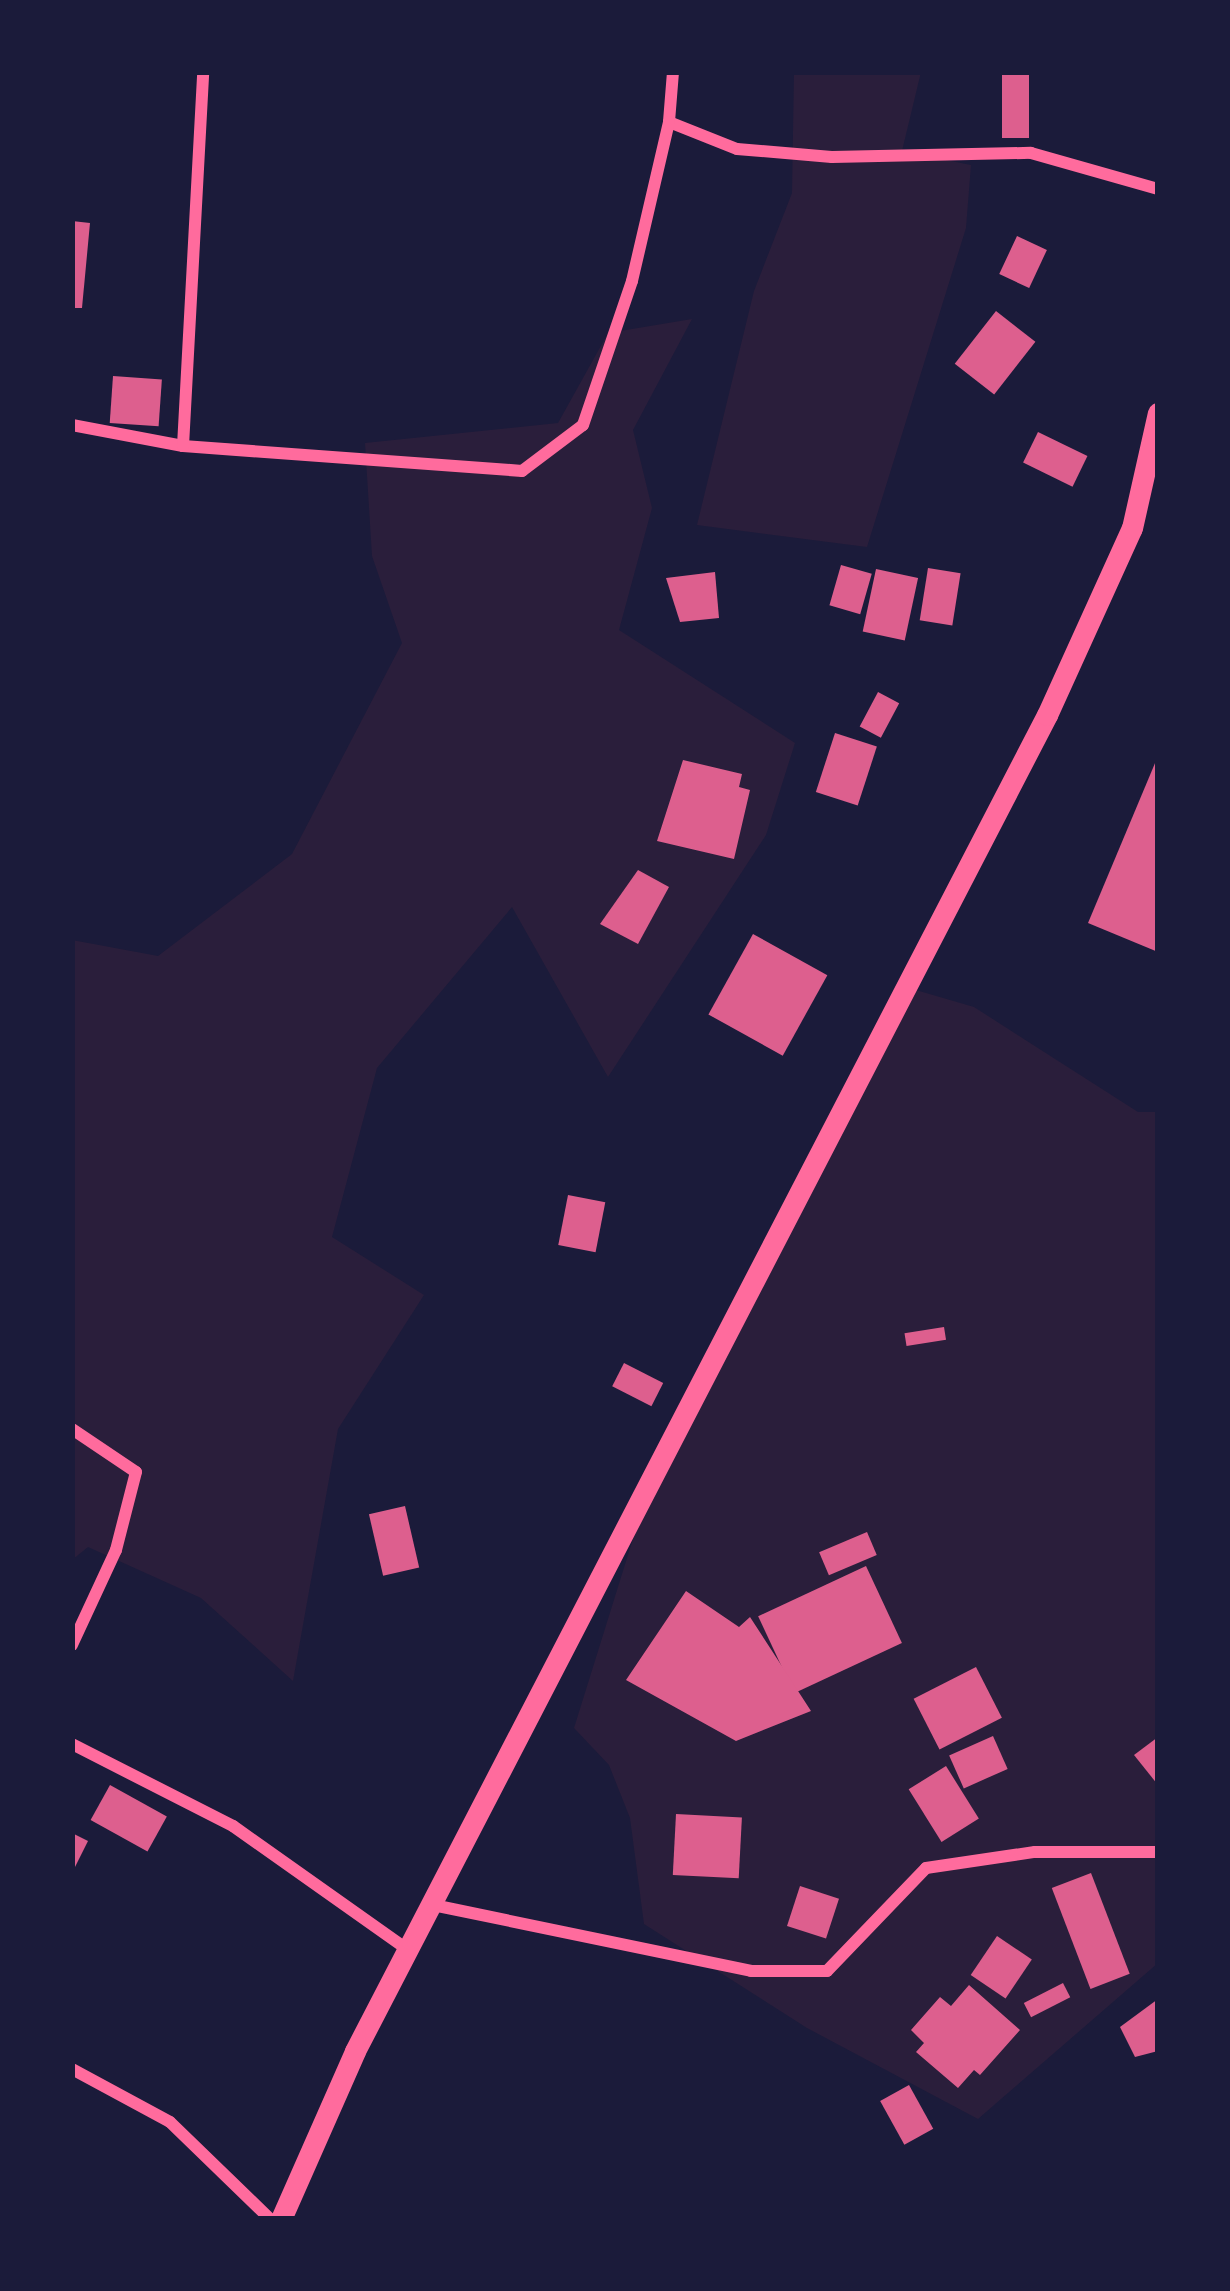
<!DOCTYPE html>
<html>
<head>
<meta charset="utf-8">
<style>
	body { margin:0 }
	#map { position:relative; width:1230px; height:2291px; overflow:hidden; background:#1b1b3a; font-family:Poppins,sans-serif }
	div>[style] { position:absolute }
	.green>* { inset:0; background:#2a1e3b }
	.building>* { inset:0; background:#dd5f8e; transform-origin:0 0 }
	.minor>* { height:12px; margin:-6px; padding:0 6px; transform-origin:6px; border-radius:6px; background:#ff6b9d }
	.tertiary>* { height:21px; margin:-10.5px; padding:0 10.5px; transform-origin:10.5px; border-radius:10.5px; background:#ff6b9d }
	span { translate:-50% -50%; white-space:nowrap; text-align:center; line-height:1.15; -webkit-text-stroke:12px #1b1b3a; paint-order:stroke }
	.frame { position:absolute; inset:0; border:75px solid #1b1b3a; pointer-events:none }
</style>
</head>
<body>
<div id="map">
	<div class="green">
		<i style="clip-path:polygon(794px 72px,921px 72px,902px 151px,971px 165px,966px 228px,867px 547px,697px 525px,754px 291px,792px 193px)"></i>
		<i style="clip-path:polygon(692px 319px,633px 430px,652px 508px,619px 630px,795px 743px,766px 835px,608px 1077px,512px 907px,377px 1068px,332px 1237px,424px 1295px,338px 1429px,293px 1681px,201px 1598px,88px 1547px,72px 1560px,72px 940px,158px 956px,292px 854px,402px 643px,372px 556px,365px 443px,558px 423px,608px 333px)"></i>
		<i style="clip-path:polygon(909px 988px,974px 1007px,1138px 1112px,1158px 1112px,1158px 1963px,978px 2119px,807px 2028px,644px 1924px,630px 1818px,609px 1765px,574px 1728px,642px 1510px)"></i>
	</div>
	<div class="building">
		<i style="left:1002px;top:72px;width:27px;height:66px"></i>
		<i style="clip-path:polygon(72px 221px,90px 223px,82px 308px,72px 308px)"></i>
		<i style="left:1017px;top:236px;width:33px;height:42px;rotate:25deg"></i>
		<i style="left:996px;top:311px;width:50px;height:67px;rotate:38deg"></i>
		<i style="left:113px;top:376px;width:49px;height:47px;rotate:4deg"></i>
		<i style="left:1038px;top:432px;width:55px;height:34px;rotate:26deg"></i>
		<i style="left:841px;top:565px;width:32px;height:42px;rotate:16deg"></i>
		<i style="left:928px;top:568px;width:33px;height:53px;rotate:9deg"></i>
		<i style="left:876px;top:569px;width:43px;height:64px;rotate:12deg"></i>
		<i style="clip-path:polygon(715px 572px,719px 618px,680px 622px,666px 578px)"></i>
		<i style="left:878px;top:692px;width:24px;height:39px;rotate:28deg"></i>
		<i style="left:835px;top:733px;width:44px;height:62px;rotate:18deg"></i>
		<i style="clip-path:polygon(1158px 756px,1158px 952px,1088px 923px)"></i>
		<i style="clip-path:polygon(683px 760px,742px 774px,739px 787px,750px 790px,734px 859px,657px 841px)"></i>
		<i style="clip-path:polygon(638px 870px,669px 887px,638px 944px,600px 924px)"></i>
		<i style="left:753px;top:934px;width:85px;height:92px;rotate:29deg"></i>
		<i style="left:568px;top:1195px;width:38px;height:51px;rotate:11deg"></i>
		<i style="left:944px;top:1327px;width:13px;height:40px;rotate:81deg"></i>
		<i style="left:624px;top:1363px;width:44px;height:26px;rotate:27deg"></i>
		<i style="left:405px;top:1506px;width:63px;height:37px;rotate:77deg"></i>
		<i style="left:867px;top:1532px;width:25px;height:52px;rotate:67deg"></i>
		<i style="left:866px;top:1566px;width:85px;height:119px;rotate:65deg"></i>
		<i style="clip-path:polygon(686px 1591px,739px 1627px,750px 1617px,811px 1711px,736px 1741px,626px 1680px)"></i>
		<i style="left:976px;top:1667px;width:57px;height:70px;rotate:63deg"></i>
		<i style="left:993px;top:1736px;width:36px;height:48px;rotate:66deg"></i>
		<i style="clip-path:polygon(1158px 1737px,1158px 1785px,1134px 1755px)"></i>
		<i style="left:946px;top:1766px;width:62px;height:44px;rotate:58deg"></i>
		<i style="left:110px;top:1785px;width:65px;height:40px;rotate:29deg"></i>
		<i style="left:676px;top:1814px;width:66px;height:61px;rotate:3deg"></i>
		<i style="clip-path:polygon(72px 1833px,88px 1841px,72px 1873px)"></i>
		<i style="left:1091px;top:1873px;width:108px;height:42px;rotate:69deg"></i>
		<i style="left:800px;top:1886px;width:41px;height:42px;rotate:18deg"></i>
		<i style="left:997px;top:1936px;width:42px;height:47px;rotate:34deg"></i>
		<i style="left:1063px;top:1983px;width:16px;height:44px;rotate:63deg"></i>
		<i style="clip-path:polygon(969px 1985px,1020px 2030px,980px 2075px,974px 2070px,958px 2088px,916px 2052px,924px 2043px,911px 2030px,940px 1997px,951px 2006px)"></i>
		<i style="clip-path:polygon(1158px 1999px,1158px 2051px,1135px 2057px,1120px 2027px)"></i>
		<i style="left:909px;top:2085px;width:50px;height:33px;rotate:61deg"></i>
	</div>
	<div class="minor">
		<i style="left:673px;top:72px;width:50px;rotate:94.6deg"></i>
		<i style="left:669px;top:122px;width:73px;rotate:21.7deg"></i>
		<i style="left:737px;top:149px;width:95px;rotate:4.8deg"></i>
		<i style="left:832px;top:157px;width:199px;rotate:-1.2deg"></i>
		<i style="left:1031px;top:153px;width:132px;rotate:15.8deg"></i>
		<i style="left:72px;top:425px;width:113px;rotate:10.7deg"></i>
		<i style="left:183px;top:446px;width:340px;rotate:4.2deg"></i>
		<i style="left:522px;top:471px;width:76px;rotate:-37deg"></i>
		<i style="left:583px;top:425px;width:152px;rotate:-71.2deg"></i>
		<i style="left:632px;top:281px;width:163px;rotate:-76.9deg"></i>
		<i style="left:183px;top:446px;width:375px;rotate:-86.9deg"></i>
		<i style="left:72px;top:1429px;width:77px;rotate:33.9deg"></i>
		<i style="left:136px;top:1472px;width:81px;rotate:104.4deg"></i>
		<i style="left:116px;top:1550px;width:105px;rotate:114.9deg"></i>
		<i style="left:72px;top:1744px;width:181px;rotate:27deg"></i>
		<i style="left:233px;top:1826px;width:214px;rotate:35.3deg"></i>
		<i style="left:433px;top:1905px;width:325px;rotate:11.7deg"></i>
		<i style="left:751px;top:1971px;width:76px"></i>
		<i style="left:827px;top:1971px;width:143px;rotate:-46.1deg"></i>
		<i style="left:926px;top:1868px;width:110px;rotate:-8.4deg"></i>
		<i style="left:1035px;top:1852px;width:123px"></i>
		<i style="left:72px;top:2069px;width:111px;rotate:28.4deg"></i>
		<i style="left:170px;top:2122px;width:139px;rotate:44.1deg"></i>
	</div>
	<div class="tertiary">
		<i style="left:281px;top:2219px;width:184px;rotate:-66.2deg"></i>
		<i style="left:355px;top:2051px;width:1505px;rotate:-62.62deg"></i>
		<i style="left:1047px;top:715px;width:205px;rotate:-65.6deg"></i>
		<i style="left:1132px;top:528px;width:118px;rotate:-77.3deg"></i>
	</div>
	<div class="frame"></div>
</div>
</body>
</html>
